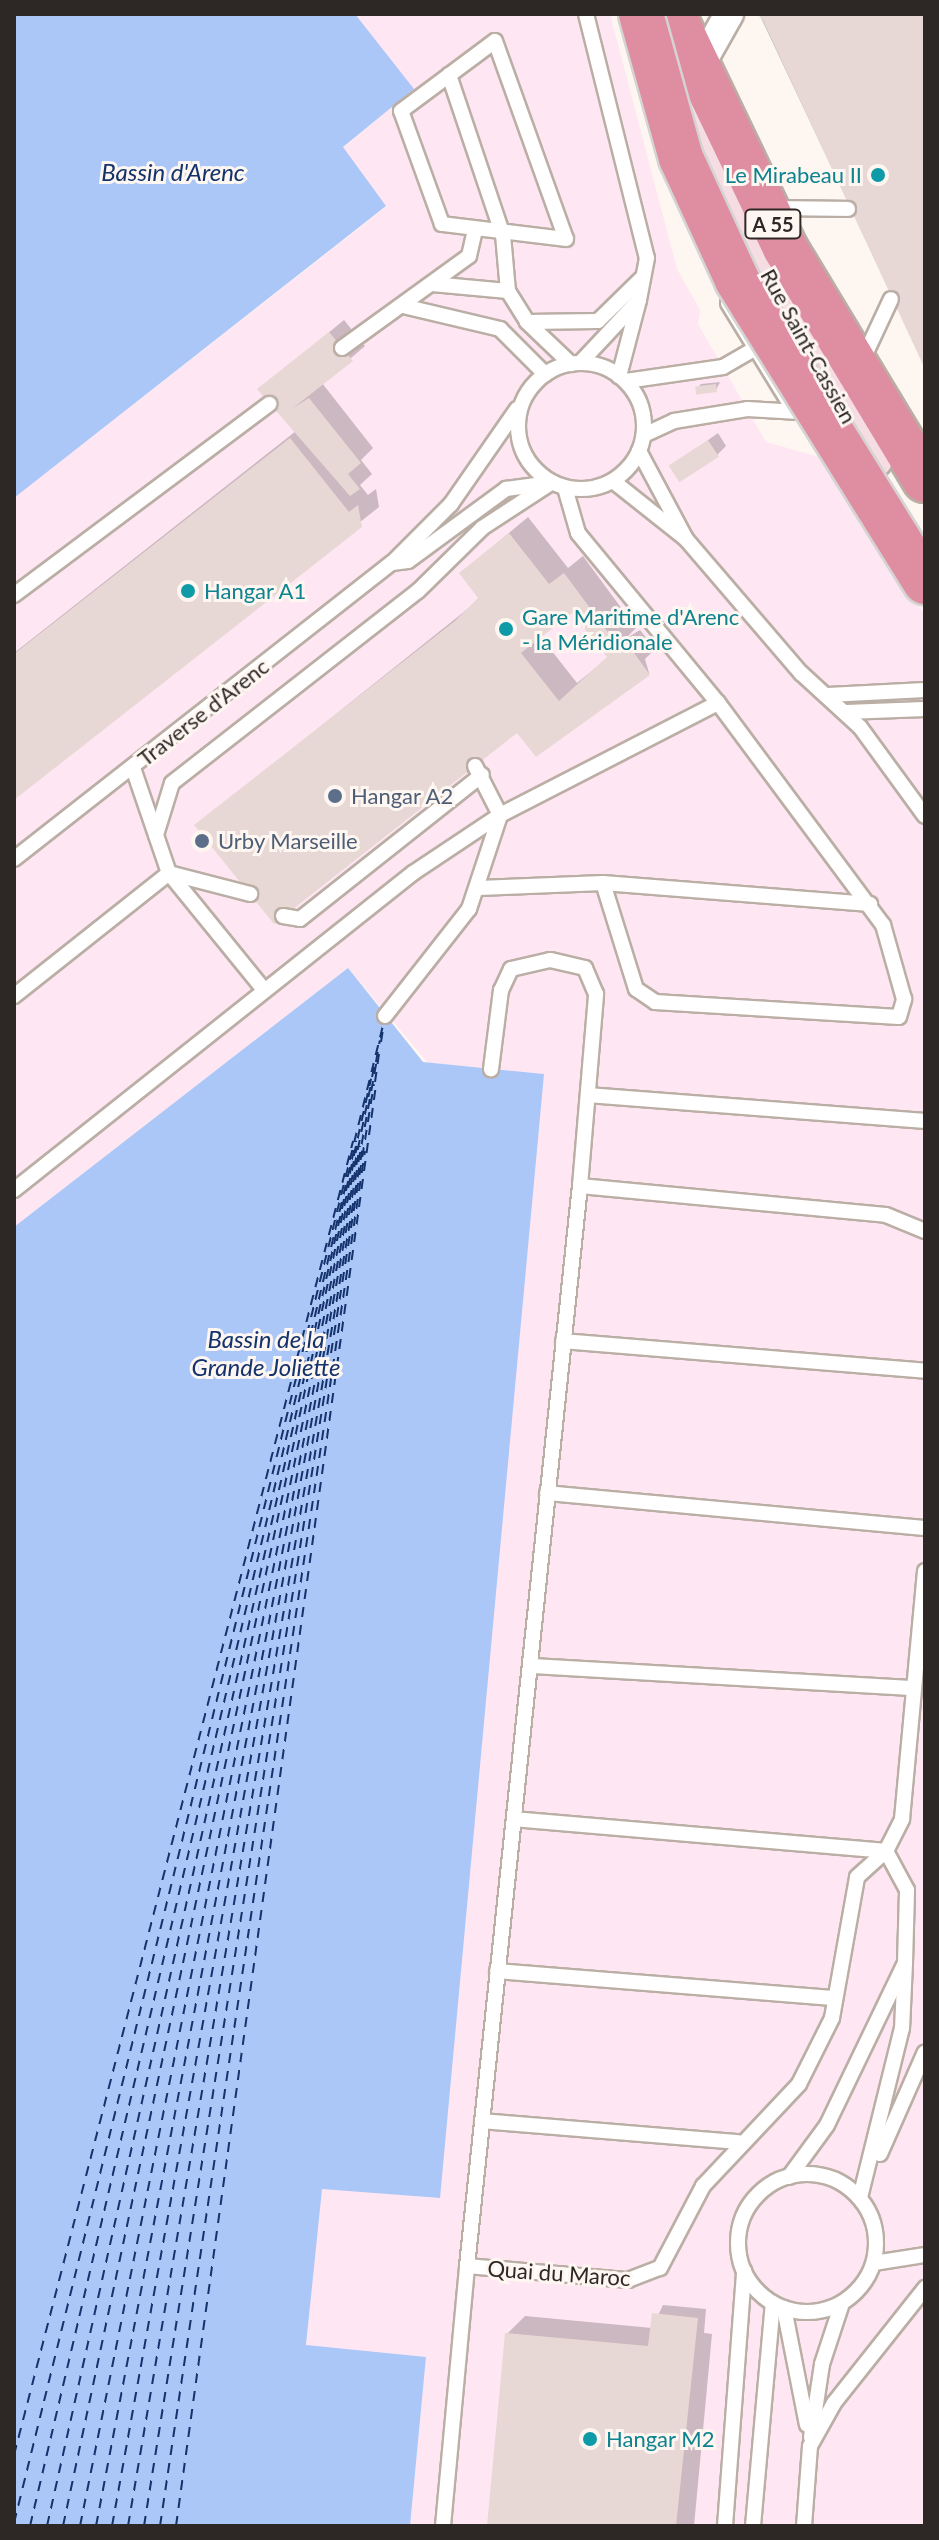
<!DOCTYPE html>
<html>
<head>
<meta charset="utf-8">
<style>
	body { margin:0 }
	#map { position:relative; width:939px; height:2540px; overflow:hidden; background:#fef6f1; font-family:Lato,sans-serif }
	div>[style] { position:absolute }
	.industrial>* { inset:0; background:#fee6f2 }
	.water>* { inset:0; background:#abc7f8 }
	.shadow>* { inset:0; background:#0003 }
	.ferry>* { height:2px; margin-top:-1px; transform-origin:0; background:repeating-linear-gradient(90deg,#14336c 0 10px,transparent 0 18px) }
	.building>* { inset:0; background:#e8d8d5; transform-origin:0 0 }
	.roads { filter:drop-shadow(2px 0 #baaea5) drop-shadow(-2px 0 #baaea5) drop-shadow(0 2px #baaea5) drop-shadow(0 -2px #baaea5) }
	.lane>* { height:14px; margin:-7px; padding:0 7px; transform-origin:7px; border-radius:7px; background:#fff }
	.lane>.ring { margin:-7px; padding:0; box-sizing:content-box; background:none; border:14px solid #fff; border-radius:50% }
	.street>* { height:28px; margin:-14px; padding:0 14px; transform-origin:14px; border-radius:14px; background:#fff }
	.secondary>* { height:40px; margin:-20px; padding:0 20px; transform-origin:20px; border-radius:20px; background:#f5dde3 }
	.highway>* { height:44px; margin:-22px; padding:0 22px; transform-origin:22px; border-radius:22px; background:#df8da1 }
	.bridges { filter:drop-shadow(2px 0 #d5d4d3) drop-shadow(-2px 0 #d5d4d3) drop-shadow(0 2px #d5d4d3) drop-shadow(0 -2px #d5d4d3) }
	.highway-bridge>* { height:44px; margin:-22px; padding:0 22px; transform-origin:22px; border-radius:22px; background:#df8da1 }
	.dots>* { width:22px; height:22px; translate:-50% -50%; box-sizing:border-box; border:4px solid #fef6f1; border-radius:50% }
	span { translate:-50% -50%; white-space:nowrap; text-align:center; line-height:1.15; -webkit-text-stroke:6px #fef6f1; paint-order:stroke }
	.shield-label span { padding:2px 6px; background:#fef6f1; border:2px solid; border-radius:6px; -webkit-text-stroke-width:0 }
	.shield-label { font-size:20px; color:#2d2825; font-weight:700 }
	.culture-label { font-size:22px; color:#0d838f }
	.right { translate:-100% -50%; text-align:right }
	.left { translate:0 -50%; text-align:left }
	.street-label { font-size:22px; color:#2d2825 }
	.service-label { font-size:22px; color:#4e5e75 }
	.water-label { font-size:24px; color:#14336c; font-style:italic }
	.frame { position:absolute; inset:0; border:16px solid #2d2825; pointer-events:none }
</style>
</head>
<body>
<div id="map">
	<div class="industrial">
		<i style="clip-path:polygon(355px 14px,610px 14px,677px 269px,700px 310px,698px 324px,766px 442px,819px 457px,862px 510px,925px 616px,925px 2526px,410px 2526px,426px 2357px,306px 2346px,321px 2188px,439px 2198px,428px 1063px,348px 968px,14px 1227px,14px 498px,386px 207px,343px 148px,413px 89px)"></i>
	</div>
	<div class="water">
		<i style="clip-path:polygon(14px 14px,355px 14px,414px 89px,343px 147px,386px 206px,14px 498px)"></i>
		<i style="clip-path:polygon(348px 968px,423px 1062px,544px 1074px,440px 2198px,322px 2189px,306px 2345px,426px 2357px,410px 2526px,14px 2526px,14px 1227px)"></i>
	</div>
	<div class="shadow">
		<i style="clip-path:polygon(759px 14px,925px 14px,925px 365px,904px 321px)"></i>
		<i style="clip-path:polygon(344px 320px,365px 346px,322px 383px,373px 448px,361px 460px,372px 474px,360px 485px,368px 495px,376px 489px,379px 507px,14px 797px,14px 653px,296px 431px,260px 389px)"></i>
		<i style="clip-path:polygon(720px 382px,716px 390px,697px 388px,701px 384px)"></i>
		<i style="clip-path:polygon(718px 433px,726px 446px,717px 455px,672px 466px)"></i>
		<i style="clip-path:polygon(evenodd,528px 517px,568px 568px,583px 556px,636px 628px,625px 639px,640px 630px,655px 649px,645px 659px,649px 673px,518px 731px,197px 825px,475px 603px,481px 598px,461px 573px,528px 517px,572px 611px,609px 657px,577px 683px,540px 636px,572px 611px)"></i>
		<i style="clip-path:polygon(663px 2305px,706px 2309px,704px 2333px,712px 2334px,694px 2526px,489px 2526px,507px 2334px,525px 2316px,652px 2328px)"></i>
	</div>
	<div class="ferry">
		<i style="left:381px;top:1042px;width:13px;rotate:-81deg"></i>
		<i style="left:376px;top:1062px;width:22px;rotate:-80deg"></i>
		<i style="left:372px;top:1077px;width:17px;rotate:-77deg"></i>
		<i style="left:375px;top:1082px;width:34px;rotate:-82deg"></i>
		<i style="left:14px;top:2455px;width:1357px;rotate:-75.53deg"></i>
		<i style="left:14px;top:2523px;width:1547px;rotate:-76.16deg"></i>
		<i style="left:30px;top:2526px;width:1423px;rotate:-76.75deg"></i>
		<i style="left:47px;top:2526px;width:1483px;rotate:-77.38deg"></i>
		<i style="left:63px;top:2526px;width:1411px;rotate:-77.97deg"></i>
		<i style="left:80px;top:2526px;width:1476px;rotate:-78.59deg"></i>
		<i style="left:96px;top:2526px;width:1405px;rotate:-79.17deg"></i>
		<i style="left:112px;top:2526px;width:1486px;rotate:-79.76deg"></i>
		<i style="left:128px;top:2526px;width:1395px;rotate:-80.34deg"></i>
		<i style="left:144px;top:2526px;width:1460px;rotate:-80.94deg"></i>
		<i style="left:160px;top:2526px;width:1390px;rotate:-81.52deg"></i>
		<i style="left:176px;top:2526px;width:1456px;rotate:-82.1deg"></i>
	</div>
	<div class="building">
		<i style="clip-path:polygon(757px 14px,925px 14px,925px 369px,763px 20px)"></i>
		<i style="clip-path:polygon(329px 332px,353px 361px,293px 408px,309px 398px,361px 463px,348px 474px,360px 489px,350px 496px,257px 389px)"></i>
		<i style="left:716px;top:384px;width:8px;height:21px;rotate:83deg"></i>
		<i style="clip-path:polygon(290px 438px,349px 512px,358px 505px,362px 527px,14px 800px,14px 654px)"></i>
		<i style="left:708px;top:440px;width:20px;height:47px;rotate:57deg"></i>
		<i style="clip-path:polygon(evenodd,509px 533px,549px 584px,564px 573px,619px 647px,626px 642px,650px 675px,536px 757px,517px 733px,274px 924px,194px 825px,455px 621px,478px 598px,459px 573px,509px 533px,572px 613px,607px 657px,559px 701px,521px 653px,572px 613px)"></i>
		<i style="clip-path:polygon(652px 2313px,698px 2318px,676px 2526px,487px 2526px,505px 2333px,648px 2346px)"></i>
	</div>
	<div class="roads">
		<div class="lane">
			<i style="left:586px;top:14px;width:252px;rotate:76deg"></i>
			<i style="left:647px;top:258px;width:43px;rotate:100.8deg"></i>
			<i style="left:495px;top:41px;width:210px;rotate:70.3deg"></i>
			<i style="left:566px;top:239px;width:125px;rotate:-173.1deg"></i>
			<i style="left:442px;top:224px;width:120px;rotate:-109.9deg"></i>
			<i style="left:401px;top:111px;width:117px;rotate:-36.7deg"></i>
			<i style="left:449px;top:75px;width:169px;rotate:71.4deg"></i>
			<i style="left:503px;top:235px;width:56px;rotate:84.9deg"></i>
			<i style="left:508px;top:291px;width:36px;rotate:58deg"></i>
			<i style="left:527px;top:322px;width:61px;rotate:43.7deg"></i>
			<i style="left:779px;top:208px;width:69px;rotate:0.8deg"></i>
			<i style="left:432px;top:284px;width:76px;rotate:5.3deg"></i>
			<i style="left:728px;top:303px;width:119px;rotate:58.5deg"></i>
			<i style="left:403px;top:306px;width:100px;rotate:13.3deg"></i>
			<i style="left:500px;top:329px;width:64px;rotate:45deg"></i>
			<i style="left:527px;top:322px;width:71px;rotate:-0.8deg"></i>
			<i style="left:598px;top:321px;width:63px;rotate:-44.4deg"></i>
			<i style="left:342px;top:348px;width:157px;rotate:-35.9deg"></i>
			<i style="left:469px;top:256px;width:26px;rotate:-77deg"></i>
			<i style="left:863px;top:359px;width:66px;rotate:-65deg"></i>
			<i class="ring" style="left:518px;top:363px;width:112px;height:112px"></i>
			<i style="left:580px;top:363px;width:86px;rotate:-46.9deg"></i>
			<i style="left:639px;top:300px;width:79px;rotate:104.7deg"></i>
			<i style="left:626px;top:381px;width:98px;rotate:-8.2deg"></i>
			<i style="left:723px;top:367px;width:32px;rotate:-30deg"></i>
			<i style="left:517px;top:409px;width:116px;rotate:124.8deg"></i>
			<i style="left:451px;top:504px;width:83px;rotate:135deg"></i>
			<i style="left:392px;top:563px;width:16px;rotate:-7deg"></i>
			<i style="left:408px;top:561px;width:122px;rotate:-36.3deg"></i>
			<i style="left:506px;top:489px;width:45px;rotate:-7.6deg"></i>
			<i style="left:644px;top:435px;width:33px;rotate:-25deg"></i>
			<i style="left:674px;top:421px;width:74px;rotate:-9.3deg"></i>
			<i style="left:747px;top:409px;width:52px;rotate:3.3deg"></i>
			<i style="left:613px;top:481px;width:93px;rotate:38.5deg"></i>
			<i style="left:686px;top:539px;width:100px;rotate:-118.1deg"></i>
			<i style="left:686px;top:539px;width:177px;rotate:49.4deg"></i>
			<i style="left:801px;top:673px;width:80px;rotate:42.5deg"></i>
			<i style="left:860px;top:727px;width:110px;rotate:53.9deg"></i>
			<i style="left:14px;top:595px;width:319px;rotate:-36.8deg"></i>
			<i style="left:828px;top:695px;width:97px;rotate:-3deg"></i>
			<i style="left:846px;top:712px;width:79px;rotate:-2.2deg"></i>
			<i style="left:133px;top:768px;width:111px;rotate:71.1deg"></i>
			<i style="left:169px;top:873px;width:151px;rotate:50.9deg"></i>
			<i style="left:156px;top:835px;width:54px;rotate:-72.9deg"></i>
			<i style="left:172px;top:783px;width:312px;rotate:-38deg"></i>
			<i style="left:418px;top:591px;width:90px;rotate:-44.5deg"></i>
			<i style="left:482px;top:528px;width:82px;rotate:-33.1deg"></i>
			<i style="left:14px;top:859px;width:480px;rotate:-38.1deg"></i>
			<i style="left:603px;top:883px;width:268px;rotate:4.5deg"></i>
			<i style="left:479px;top:888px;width:124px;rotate:-2.3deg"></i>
			<i style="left:603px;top:883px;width:111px;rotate:72.7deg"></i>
			<i style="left:636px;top:989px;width:23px;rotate:34deg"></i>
			<i style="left:655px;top:1002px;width:244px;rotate:3.5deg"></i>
			<i style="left:899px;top:1017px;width:19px;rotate:-74deg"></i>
			<i style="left:904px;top:999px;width:77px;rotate:-105.8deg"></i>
			<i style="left:883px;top:925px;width:277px;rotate:-126.6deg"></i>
			<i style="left:283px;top:916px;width:17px;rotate:10deg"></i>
			<i style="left:300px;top:919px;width:232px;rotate:-38.4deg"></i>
			<i style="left:14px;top:996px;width:198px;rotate:-38.4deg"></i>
			<i style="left:169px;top:873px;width:84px;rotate:14.5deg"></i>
			<i style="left:385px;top:1016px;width:136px;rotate:-51.9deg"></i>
			<i style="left:469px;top:909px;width:99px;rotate:-71.7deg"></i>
			<i style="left:500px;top:815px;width:245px;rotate:-27.2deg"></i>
			<i style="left:718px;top:703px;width:220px;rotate:-129.5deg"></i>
			<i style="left:578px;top:533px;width:47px;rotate:-106.1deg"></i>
			<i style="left:588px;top:1095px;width:338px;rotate:4.4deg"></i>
			<i style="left:580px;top:1186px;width:307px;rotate:5.4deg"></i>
			<i style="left:886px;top:1215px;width:42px;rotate:22.3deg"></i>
			<i style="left:14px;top:1190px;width:510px;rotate:-38.47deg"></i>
			<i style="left:413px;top:873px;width:105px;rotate:-33.7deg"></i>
			<i style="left:500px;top:815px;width:55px;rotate:-117deg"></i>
			<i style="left:563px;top:1341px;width:363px;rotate:4.7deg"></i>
			<i style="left:547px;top:1493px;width:380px;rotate:5.3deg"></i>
			<i style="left:531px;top:1666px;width:382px;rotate:3.3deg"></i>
			<i style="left:514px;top:1819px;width:373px;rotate:4.9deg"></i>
			<i style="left:905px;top:1963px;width:73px;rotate:-88.4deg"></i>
			<i style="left:907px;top:1890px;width:44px;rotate:-118.3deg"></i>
			<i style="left:886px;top:1851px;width:36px;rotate:-63deg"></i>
			<i style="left:902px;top:1819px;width:249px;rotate:-84.7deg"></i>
			<i style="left:497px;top:1971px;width:339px;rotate:4.6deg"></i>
			<i style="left:482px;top:2121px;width:257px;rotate:4.7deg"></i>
			<i style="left:880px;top:2154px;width:111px;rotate:-66.2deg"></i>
			<i class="ring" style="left:738px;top:2174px;width:124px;height:124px"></i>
			<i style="left:789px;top:2177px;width:64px;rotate:-53.8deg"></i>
			<i style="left:827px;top:2125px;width:180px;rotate:-64.3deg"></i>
			<i style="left:905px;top:1963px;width:65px;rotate:92.6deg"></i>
			<i style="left:902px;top:2028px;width:175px;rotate:103.9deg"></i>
			<i style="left:874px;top:2263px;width:52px;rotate:-8.9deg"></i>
			<i style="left:467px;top:2266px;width:1086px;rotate:-84.03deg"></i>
			<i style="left:580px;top:1186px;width:193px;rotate:-85.2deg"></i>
			<i style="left:596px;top:994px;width:28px;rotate:-113deg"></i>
			<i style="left:585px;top:968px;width:36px;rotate:-167deg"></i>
			<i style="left:550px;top:960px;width:40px;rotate:167deg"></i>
			<i style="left:511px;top:969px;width:23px;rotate:115deg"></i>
			<i style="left:501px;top:990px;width:80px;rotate:97.2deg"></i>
			<i style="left:784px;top:2308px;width:119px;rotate:78.9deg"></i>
			<i style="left:811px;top:2437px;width:74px;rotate:-81.4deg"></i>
			<i style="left:822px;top:2364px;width:64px;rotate:-71.8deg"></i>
			<i style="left:443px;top:2526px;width:261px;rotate:-84.7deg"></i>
			<i style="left:467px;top:2266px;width:162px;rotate:5deg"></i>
			<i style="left:628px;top:2280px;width:34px;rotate:-21deg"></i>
			<i style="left:660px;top:2268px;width:93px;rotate:-62.3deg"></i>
			<i style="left:703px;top:2186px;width:140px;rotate:-46.7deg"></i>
			<i style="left:799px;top:2084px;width:74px;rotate:-63.4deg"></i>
			<i style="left:832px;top:2018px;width:143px;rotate:-79.9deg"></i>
			<i style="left:857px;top:1877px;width:39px;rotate:-42deg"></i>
			<i style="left:725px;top:2526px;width:256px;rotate:-85.7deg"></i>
			<i style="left:753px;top:2526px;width:224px;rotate:-84.9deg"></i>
			<i style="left:804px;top:2526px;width:80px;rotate:-85.7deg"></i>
			<i style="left:810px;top:2446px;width:49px;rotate:-60.8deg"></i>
			<i style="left:834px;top:2403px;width:147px;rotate:-51.6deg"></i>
		</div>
		<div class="street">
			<i style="left:707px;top:53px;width:45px;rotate:-60.6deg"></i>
		</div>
		<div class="secondary">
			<i style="left:679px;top:99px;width:408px;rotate:61.7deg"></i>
		</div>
		<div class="highway">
			<i style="left:673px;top:14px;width:259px;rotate:64.4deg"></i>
			<i style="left:785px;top:248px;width:271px;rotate:58.9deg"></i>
		</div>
	</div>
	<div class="bridges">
		<div class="highway-bridge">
			<i style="left:641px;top:14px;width:149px;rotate:74.5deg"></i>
			<i style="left:681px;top:158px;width:134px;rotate:65.3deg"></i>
			<i style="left:737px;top:280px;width:356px;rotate:58.1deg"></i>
		</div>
	</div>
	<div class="dots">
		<i style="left:878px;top:175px;background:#0f9aa8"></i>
		<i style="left:188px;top:591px;background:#0f9aa8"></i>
		<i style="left:506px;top:629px;background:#0f9aa8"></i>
		<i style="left:335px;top:796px;background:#5c6f8a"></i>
		<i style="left:202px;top:841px;background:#5c6f8a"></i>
		<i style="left:590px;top:2439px;background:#0f9aa8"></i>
	</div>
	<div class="shield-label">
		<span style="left:773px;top:224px">A 55</span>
	</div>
	<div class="culture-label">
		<span class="right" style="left:862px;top:175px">Le Mirabeau II</span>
		<span class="left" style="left:204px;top:591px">Hangar A1</span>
		<span class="left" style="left:522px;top:629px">Gare Maritime d'Arenc<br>- la Méridionale</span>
		<span class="left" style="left:606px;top:2439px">Hangar M2</span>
	</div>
	<div class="street-label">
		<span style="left:809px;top:346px;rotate:61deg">Rue Saint-Cassien</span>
		<span style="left:203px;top:712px;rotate:-38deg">Traverse d'Arenc</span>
		<span style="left:559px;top:2273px;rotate:4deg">Quai du Maroc</span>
	</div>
	<div class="service-label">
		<span class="left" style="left:351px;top:796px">Hangar A2</span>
		<span class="left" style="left:218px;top:841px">Urby Marseille</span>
	</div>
	<div class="water-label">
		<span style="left:173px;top:172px">Bassin d'Arenc</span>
		<span style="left:266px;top:1353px">Bassin de la<br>Grande Joliette</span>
	</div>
	<div class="frame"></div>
</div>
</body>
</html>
